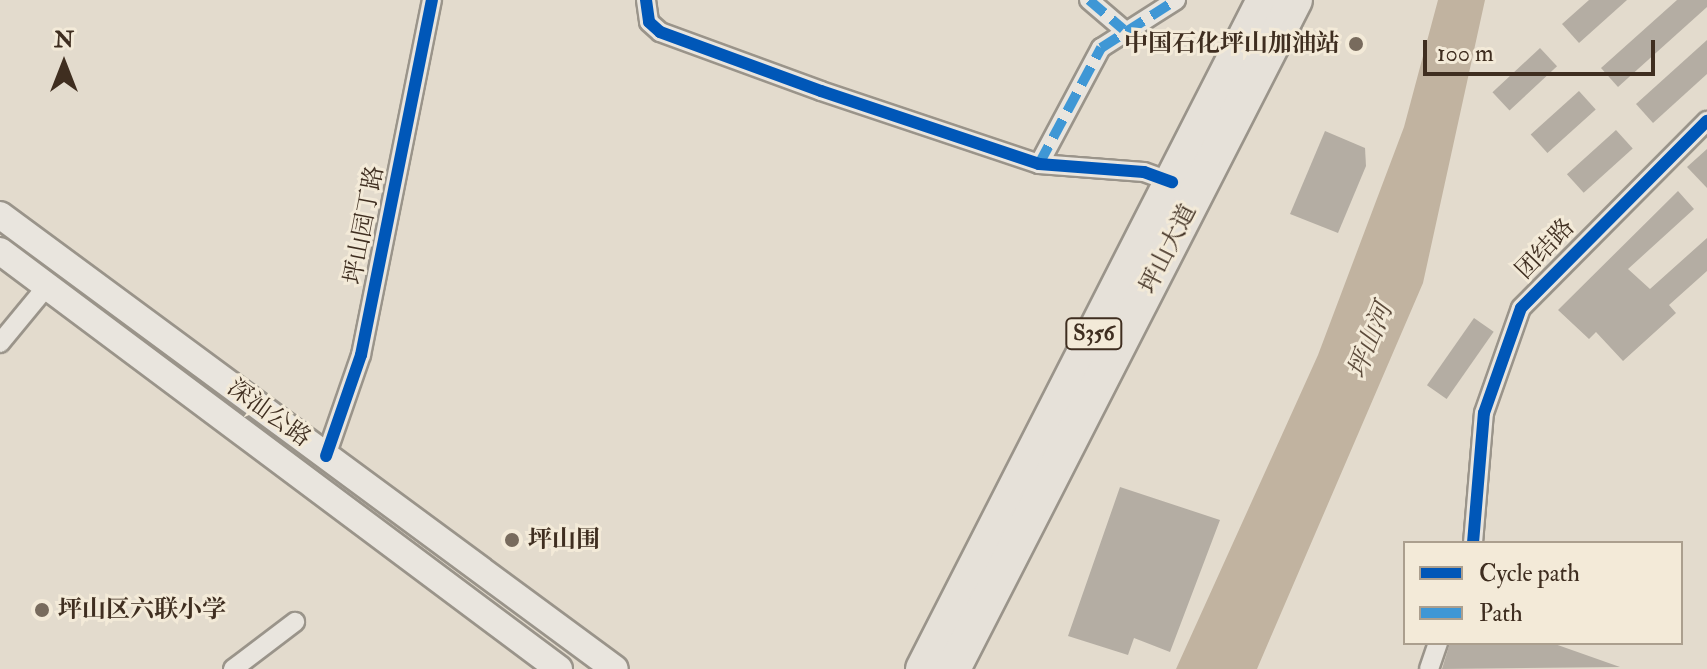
<!DOCTYPE html>
<html>
<head>
<meta charset="utf-8">
<style>
	body { margin:0 }
	#map { position:relative; width:1707px; height:669px; overflow:hidden; background:#e3dbcd; font-family:"IM FELL Double Pica","Noto Serif SC",serif }
	div>[style] { position:absolute }
	.water>* { inset:0; background:#c1b3a0 }
	.building>* { inset:0; background:#b4ada3; transform-origin:0 0 }
	.roads { filter:drop-shadow(2px 0 #9a948a) drop-shadow(-2px 0 #9a948a) drop-shadow(0 2px #9a948a) drop-shadow(0 -2px #9a948a) }
	.street>* { height:18px; margin:-9px; padding:0 9px; transform-origin:9px; border-radius:9px; background:#e9e5de }
	.secondary>* { height:26px; margin:-13px; padding:0 13px; transform-origin:13px; border-radius:13px; background:#e9e5de }
	.highway>* { height:34px; margin:-17px; padding:0 17px; transform-origin:17px; border-radius:17px; background:#e6e1d9 }
	.quiet>* { height:10px; margin-top:-5px; transform-origin:0; background:repeating-linear-gradient(90deg,#3f97d5 0 20px,transparent 0 30px) }
	.cycleway>* { height:12px; margin:-6px; padding:0 6px; transform-origin:6px; border-radius:6px; background:#0057b8 }
	.dots>* { width:22px; height:22px; translate:-50% -50%; box-sizing:border-box; border:4px solid #f3ead8; border-radius:50% }
	span { translate:-50% -50%; white-space:nowrap; text-align:center; line-height:1.15; -webkit-text-stroke:6px #f3ead8; paint-order:stroke }
	.shield-label span { padding:2px 6px; background:#f3ead8; border:2px solid; border-radius:6px; -webkit-text-stroke-width:0 }
	.shield-label { font-size:22px; color:#3f2e20; font-weight:700 }
	.poi-label { font-size:24px; color:#3f2e20; font-weight:700 }
	.right { translate:-100% -50%; text-align:right }
	.left { translate:0 -50%; text-align:left }
	.street-label { font-size:24px; color:#3f2e20 }
	.water-label { font-size:26px; color:#5c4b3b; font-style:italic }
	.legend { position:absolute; left:1403px; top:541px; width:280px; height:104px; box-sizing:border-box; background:#f3ead8; border:2px solid #ab9f8e; margin:0; padding:10px 14px; list-style:none; font-size:24px; color:#3f2e20 }
	.legend li { display:flex; align-items:center; gap:16px; height:40px }
	.legend b { width:40px; border:2px solid #ab9f8e }
	.north { position:absolute; left:24px; top:24px; width:80px; height:80px; -webkit-text-stroke:6px #f3ead8; paint-order:stroke; rotate:0deg; font-size:22px; font-weight:700; line-height:32px; text-align:center; color:#3f2e20 }
	.north::after { content:''; display:block; margin:auto; width:28px; height:36px; background:#3f2e20; clip-path:polygon(50% 0,100% 100%,50% 72%,0 100%) }
	.scale { position:absolute; left:1423px; top:40px; width:232px; height:36px; box-sizing:border-box; border:4px solid #3f2e20; border-top:0; padding-left:10px; font-size:24px; line-height:28px; white-space:nowrap; color:#3f2e20; -webkit-text-stroke:6px #f3ead8; paint-order:stroke }
</style>
</head>
<body>
<div id="map">
	<div class="water">
		<i style="clip-path:polygon(1438px 0,1485px 0,1423px 283px,1257px 669px,1176px 669px,1318px 355px,1404px 127px)"></i>
	</div>
	<div class="building">
		<i style="clip-path:polygon(1589px 0,1627px 0,1579px 43px,1562px 24px)"></i>
		<i style="clip-path:polygon(1677px 0,1707px 0,1707px 7px,1618px 87px,1601px 68px)"></i>
		<i style="clip-path:polygon(1707px 40px,1707px 74px,1653px 123px,1636px 104px)"></i>
		<i style="left:1540px;top:48px;width:25px;height:65px;rotate:47deg"></i>
		<i style="left:1579px;top:91px;width:25px;height:65px;rotate:48deg"></i>
		<i style="left:1616px;top:130px;width:25px;height:66px;rotate:48deg"></i>
		<i style="clip-path:polygon(1325px 131px,1365px 148px,1366px 166px,1338px 233px,1290px 214px)"></i>
		<i style="clip-path:polygon(1707px 149px,1707px 188px,1687px 167px)"></i>
		<i style="clip-path:polygon(1678px 191px,1694px 209px,1628px 269px,1650px 289px,1707px 238px,1707px 271px,1669px 305px,1676px 313px,1623px 361px,1596px 332px,1589px 339px,1558px 310px)"></i>
		<i style="left:1474px;top:318px;width:24px;height:82px;rotate:35deg"></i>
		<i style="clip-path:polygon(1120px 487px,1220px 520px,1170px 652px,1134px 638px,1128px 655px,1068px 636px)"></i>
		<i style="clip-path:polygon(1450px 643px,1552px 643px,1620px 667px,1442px 669px)"></i>
	</div>
	<div class="roads">
		<div class="street">
			<i style="left:646px;top:0;width:22px;rotate:82deg"></i>
			<i style="left:649px;top:22px;width:15px;rotate:42deg"></i>
			<i style="left:660px;top:32px;width:171px;rotate:20.1deg"></i>
			<i style="left:821px;top:91px;width:230px;rotate:18.5deg"></i>
			<i style="left:1039px;top:164px;width:105px;rotate:4.4deg"></i>
			<i style="left:1144px;top:172px;width:30px;rotate:20deg"></i>
			<i style="left:1089px;top:0;width:45px;rotate:40.5deg"></i>
			<i style="left:1039px;top:164px;width:132px;rotate:-61.9deg"></i>
			<i style="left:1101px;top:48px;width:89px;rotate:-32.6deg"></i>
			<i style="left:0;top:343px;width:74px;rotate:-50.5deg"></i>
			<i style="left:326px;top:456px;width:107px;rotate:-70.9deg"></i>
			<i style="left:361px;top:355px;width:362px;rotate:-78.7deg"></i>
			<i style="left:1473px;top:543px;width:130px;rotate:-85.2deg"></i>
			<i style="left:1484px;top:413px;width:111px;rotate:-70.6deg"></i>
			<i style="left:1521px;top:308px;width:264px;rotate:-45.2deg"></i>
			<i style="left:233px;top:669px;width:78px;rotate:-37.2deg"></i>
			<i style="left:1429px;top:669px;width:28px;rotate:-71deg"></i>
		</div>
		<div class="secondary">
			<i style="left:0;top:215px;width:764px;rotate:36.44deg"></i>
			<i style="left:0;top:251px;width:698px;rotate:36.79deg"></i>
		</div>
		<div class="highway">
			<i style="left:923px;top:669px;width:751px;rotate:-62.99deg"></i>
			<i style="left:953px;top:669px;width:751px;rotate:-62.92deg"></i>
		</div>
	</div>
	<div class="quiet">
		<i style="left:1089px;top:0;width:45px;rotate:40.5deg"></i>
		<i style="left:1039px;top:164px;width:132px;rotate:-61.9deg"></i>
		<i style="left:1101px;top:48px;width:89px;rotate:-32.6deg"></i>
	</div>
	<div class="cycleway">
		<i style="left:646px;top:0;width:22px;rotate:82deg"></i>
		<i style="left:649px;top:22px;width:15px;rotate:42deg"></i>
		<i style="left:660px;top:32px;width:171px;rotate:20.1deg"></i>
		<i style="left:821px;top:91px;width:230px;rotate:18.5deg"></i>
		<i style="left:1039px;top:164px;width:105px;rotate:4.4deg"></i>
		<i style="left:1144px;top:172px;width:30px;rotate:20deg"></i>
		<i style="left:326px;top:456px;width:107px;rotate:-70.9deg"></i>
		<i style="left:361px;top:355px;width:362px;rotate:-78.7deg"></i>
		<i style="left:1473px;top:543px;width:130px;rotate:-85.2deg"></i>
		<i style="left:1484px;top:413px;width:111px;rotate:-70.6deg"></i>
		<i style="left:1521px;top:308px;width:264px;rotate:-45.2deg"></i>
	</div>
	<div class="dots">
		<i style="left:1356px;top:44px;background:#786b5d"></i>
		<i style="left:512px;top:540px;background:#786b5d"></i>
		<i style="left:42px;top:610px;background:#786b5d"></i>
	</div>
	<div class="shield-label">
		<span style="left:1094px;top:334px">S356</span>
	</div>
	<div class="poi-label">
		<span class="right" style="left:1340px;top:44px">中国石化坪山加油站</span>
		<span class="left" style="left:528px;top:540px">坪山围</span>
		<span class="left" style="left:58px;top:610px">坪山区六联小学</span>
	</div>
	<div class="street-label">
		<span style="left:364px;top:225px;rotate:-79deg">坪山园丁路</span>
		<span style="left:1168px;top:249px;rotate:-63deg">坪山大道</span>
		<span style="left:1545px;top:249px;rotate:-46deg">团结路</span>
		<span style="left:269px;top:413px;rotate:36deg">深汕公路</span>
	</div>
	<div class="water-label">
		<span style="left:1371px;top:341px;rotate:-68deg">坪山河</span>
	</div>
	<ul class="legend">
	<li><b style="height:10px;background:#0057b8"></b>Cycle path</li>
	<li><b style="height:10px;background:#3f97d5"></b>Path</li>
	</ul>
	<div class="north">N</div>
	<div class="scale">100 m</div>
</div>
</body>
</html>
